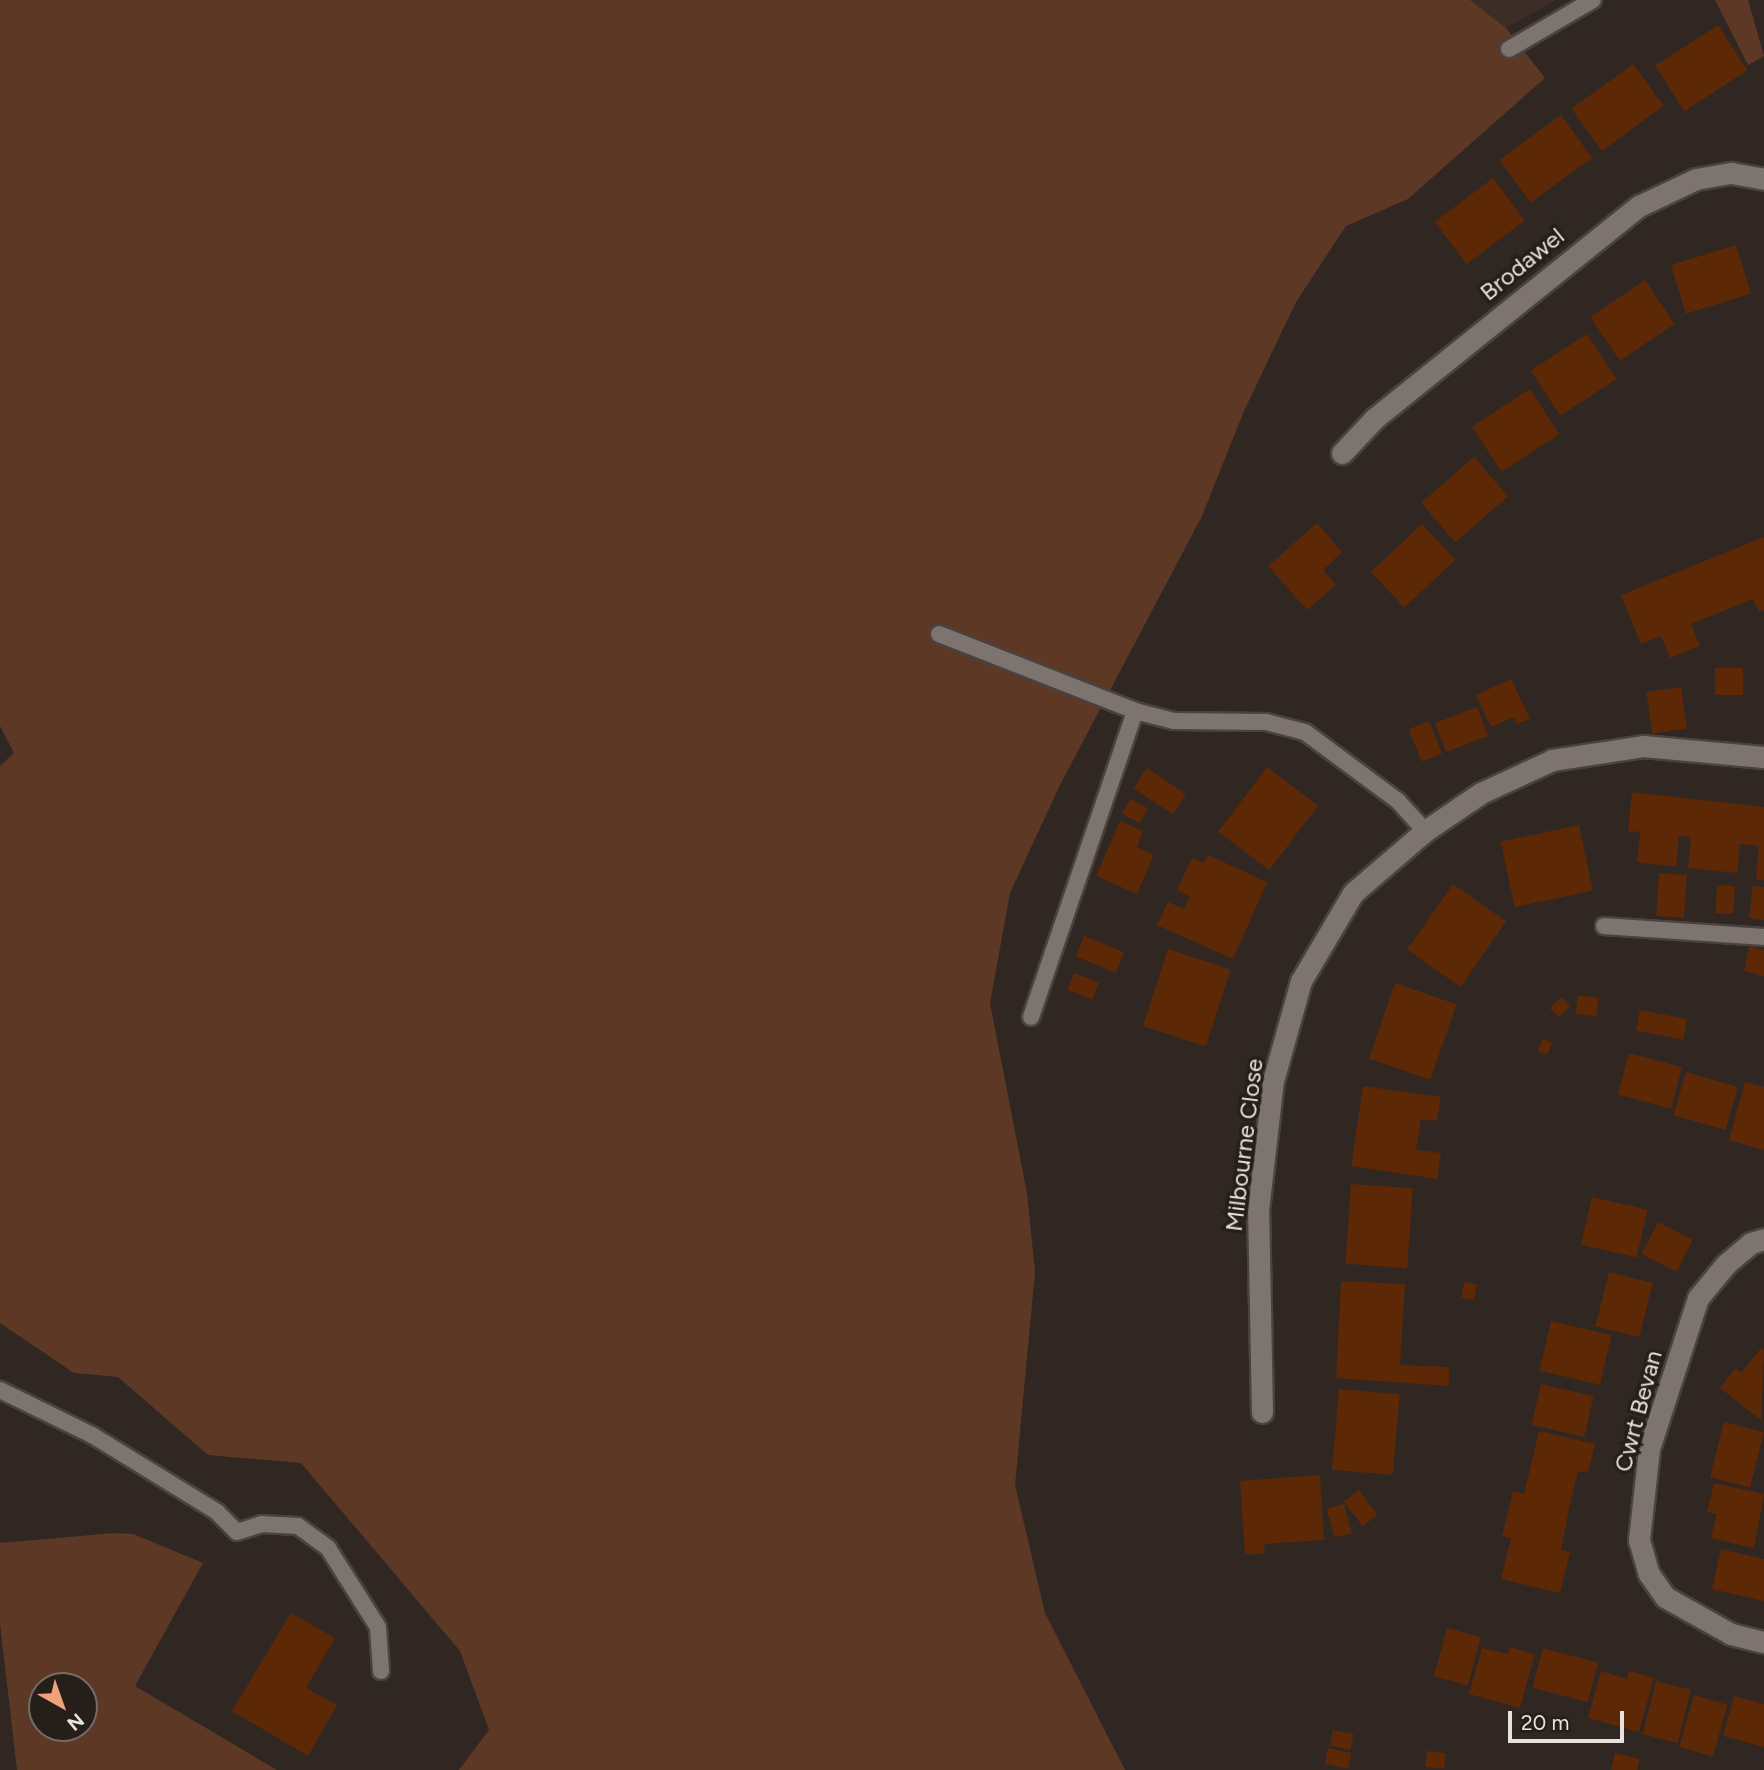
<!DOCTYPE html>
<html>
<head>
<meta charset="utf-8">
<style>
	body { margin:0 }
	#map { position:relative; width:1764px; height:1770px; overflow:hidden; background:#302723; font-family:Figtree,sans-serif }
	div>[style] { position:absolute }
	.built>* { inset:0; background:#3c2d26 }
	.green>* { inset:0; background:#5c3825 }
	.building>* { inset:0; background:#5c2806; transform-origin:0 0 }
	.roads { filter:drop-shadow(2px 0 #4a423f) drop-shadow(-2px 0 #4a423f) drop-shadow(0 2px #4a423f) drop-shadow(0 -2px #4a423f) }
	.lane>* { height:16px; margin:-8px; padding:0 8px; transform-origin:8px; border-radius:8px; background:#7e746f }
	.street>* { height:21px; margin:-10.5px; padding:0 10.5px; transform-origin:10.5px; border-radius:10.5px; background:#7e746f }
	span { translate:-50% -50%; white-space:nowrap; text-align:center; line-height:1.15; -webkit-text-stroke:7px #261e19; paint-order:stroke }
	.street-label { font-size:24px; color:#e8e2df }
	.north { position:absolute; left:28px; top:1672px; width:70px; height:70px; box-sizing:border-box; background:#261e19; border:2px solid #746c68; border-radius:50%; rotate:140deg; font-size:19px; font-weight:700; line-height:28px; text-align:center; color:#e8e2df }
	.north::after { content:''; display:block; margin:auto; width:24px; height:32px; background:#f0a27a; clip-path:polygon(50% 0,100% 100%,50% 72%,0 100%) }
	.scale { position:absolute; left:1508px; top:1711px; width:116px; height:32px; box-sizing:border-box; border:4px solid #e8e2df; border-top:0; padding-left:9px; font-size:21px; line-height:24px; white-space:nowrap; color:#e8e2df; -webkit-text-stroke:5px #261e19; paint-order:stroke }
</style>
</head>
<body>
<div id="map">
	<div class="built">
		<i style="clip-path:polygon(1470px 0,1556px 0,1506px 28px)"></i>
	</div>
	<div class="green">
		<i style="clip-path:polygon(0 0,1470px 0,1506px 28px,1545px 78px,1408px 199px,1346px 226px,1296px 302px,1244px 411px,1202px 516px,1059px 787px,1010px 893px,990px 1003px,1027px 1193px,1035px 1272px,1015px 1485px,1045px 1613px,1125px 1770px,459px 1770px,489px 1730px,460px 1651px,301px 1463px,208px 1455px,118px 1377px,74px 1373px,0 1323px,0 766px,14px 753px,0 726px)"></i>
		<i style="clip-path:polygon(1715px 0,1748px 0,1764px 56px,1748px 65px)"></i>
		<i style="clip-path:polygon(evenodd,114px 1533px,133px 1534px,203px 1563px,135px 1686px,277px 1770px,17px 1770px,0 1624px,0 1543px,114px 1533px,42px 1686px,84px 1686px,84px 1728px,42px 1728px,42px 1686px)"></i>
	</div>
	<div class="building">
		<i style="left:1718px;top:25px;width:54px;height:75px;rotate:57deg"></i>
		<i style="left:1633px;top:64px;width:52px;height:76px;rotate:54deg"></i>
		<i style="left:1561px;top:115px;width:53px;height:76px;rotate:54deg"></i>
		<i style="left:1493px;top:178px;width:53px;height:73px;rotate:53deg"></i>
		<i style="left:1736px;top:245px;width:51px;height:68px;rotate:73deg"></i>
		<i style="left:1645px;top:280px;width:53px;height:66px;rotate:56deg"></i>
		<i style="left:1587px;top:334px;width:54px;height:67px;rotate:57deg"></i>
		<i style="left:1530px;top:389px;width:54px;height:69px;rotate:57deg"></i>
		<i style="left:1474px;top:457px;width:52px;height:70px;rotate:49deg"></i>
		<i style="clip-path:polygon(1317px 523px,1342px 552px,1323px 570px,1336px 585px,1307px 610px,1268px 566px)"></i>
		<i style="left:1422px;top:524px;width:49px;height:70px;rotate:47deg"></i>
		<i style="clip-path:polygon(1764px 537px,1764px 610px,1759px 612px,1753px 599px,1691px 624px,1700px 646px,1670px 658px,1661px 636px,1641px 644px,1621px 595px)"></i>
		<i style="left:1715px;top:668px;width:28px;height:27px"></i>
		<i style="clip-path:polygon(1511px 679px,1530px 719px,1517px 724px,1514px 717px,1491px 727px,1476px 695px)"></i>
		<i style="left:1681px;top:687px;width:42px;height:35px;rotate:82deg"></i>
		<i style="left:1477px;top:707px;width:31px;height:45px;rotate:69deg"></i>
		<i style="left:1429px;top:721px;width:35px;height:22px;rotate:68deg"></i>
		<i style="left:1267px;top:767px;width:64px;height:81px;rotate:37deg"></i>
		<i style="left:1147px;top:768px;width:47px;height:24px;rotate:34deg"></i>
		<i style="clip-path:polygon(1632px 792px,1764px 807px,1764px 880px,1756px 879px,1759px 846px,1740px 844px,1737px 873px,1688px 868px,1691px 837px,1679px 836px,1676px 867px,1637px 862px,1640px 832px,1628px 831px)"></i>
		<i style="left:1130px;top:799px;width:20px;height:17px;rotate:27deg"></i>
		<i style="clip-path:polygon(1120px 821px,1143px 831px,1137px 847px,1154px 855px,1137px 894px,1096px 876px)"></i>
		<i style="left:1579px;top:825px;width:67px;height:80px;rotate:78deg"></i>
		<i style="clip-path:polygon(1208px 855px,1267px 882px,1233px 959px,1157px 925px,1168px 902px,1184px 909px,1190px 896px,1177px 890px,1192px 858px,1204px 863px)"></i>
		<i style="left:1659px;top:873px;width:28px;height:43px;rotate:4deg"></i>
		<i style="left:1453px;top:884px;width:65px;height:80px;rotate:35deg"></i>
		<i style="left:1717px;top:885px;width:18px;height:28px;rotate:3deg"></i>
		<i style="clip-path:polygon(1753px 886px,1764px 887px,1764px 920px,1749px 918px)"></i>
		<i style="left:1084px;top:936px;width:43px;height:22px;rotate:22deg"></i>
		<i style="clip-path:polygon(1749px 946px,1764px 950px,1764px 976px,1744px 971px)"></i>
		<i style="left:1168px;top:949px;width:66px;height:81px;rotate:18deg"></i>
		<i style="left:1074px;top:973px;width:27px;height:18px;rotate:22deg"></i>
		<i style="left:1395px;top:983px;width:65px;height:80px;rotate:19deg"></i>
		<i style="left:1578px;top:995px;width:21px;height:19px;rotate:8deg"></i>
		<i style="left:1561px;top:997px;width:13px;height:16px;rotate:45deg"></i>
		<i style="left:1640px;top:1010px;width:48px;height:21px;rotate:11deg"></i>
		<i style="left:1543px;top:1039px;width:10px;height:13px;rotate:24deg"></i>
		<i style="left:1629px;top:1053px;width:55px;height:43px;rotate:15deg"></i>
		<i style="left:1686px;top:1072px;width:54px;height:45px;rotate:16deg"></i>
		<i style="clip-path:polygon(1745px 1082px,1764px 1087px,1764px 1150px,1729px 1140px)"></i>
		<i style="clip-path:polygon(1363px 1086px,1441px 1097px,1437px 1121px,1421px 1119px,1416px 1150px,1441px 1153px,1437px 1179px,1351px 1166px)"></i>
		<i style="left:1351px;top:1184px;width:62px;height:80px;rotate:4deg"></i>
		<i style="left:1592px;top:1197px;width:57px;height:49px;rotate:13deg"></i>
		<i style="left:1658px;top:1222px;width:39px;height:36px;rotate:27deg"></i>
		<i style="left:1609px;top:1272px;width:45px;height:56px;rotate:14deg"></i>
		<i style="clip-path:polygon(1341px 1281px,1405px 1284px,1400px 1365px,1449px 1367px,1449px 1386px,1336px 1378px)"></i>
		<i style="left:1464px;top:1282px;width:13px;height:16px;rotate:9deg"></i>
		<i style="left:1551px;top:1321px;width:62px;height:51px;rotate:13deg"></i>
		<i style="clip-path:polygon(1761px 1348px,1764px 1351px,1761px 1420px,1720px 1388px,1736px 1368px,1741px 1373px)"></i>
		<i style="left:1541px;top:1384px;width:54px;height:42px;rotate:13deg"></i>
		<i style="left:1339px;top:1389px;width:61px;height:81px;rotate:5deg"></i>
		<i style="left:1724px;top:1422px;width:41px;height:57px;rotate:14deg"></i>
		<i style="clip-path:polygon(1539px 1431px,1595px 1444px,1588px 1473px,1578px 1471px,1570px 1504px,1561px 1550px,1570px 1552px,1560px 1593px,1501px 1579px,1511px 1538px,1502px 1536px,1513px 1491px,1524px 1494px)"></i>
		<i style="clip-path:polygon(1320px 1475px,1324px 1540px,1264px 1544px,1265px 1553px,1245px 1555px,1240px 1481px)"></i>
		<i style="clip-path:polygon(1714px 1483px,1764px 1494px,1754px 1548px,1711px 1538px,1717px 1514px,1707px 1512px)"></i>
		<i style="left:1359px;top:1490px;width:31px;height:19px;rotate:53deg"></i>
		<i style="left:1344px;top:1504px;width:30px;height:18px;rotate:75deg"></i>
		<i style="clip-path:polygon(1721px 1549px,1764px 1559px,1764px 1601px,1712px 1589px)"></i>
		<i style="clip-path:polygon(291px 1613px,335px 1638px,306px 1688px,337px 1705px,308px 1756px,232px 1711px)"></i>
		<i style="left:1447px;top:1628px;width:35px;height:50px;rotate:15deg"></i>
		<i style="clip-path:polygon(1510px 1647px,1535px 1654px,1520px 1708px,1469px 1694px,1482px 1648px,1508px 1654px)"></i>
		<i style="left:1543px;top:1648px;width:57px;height:41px;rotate:15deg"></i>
		<i style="clip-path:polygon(1601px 1671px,1627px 1679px,1629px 1671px,1654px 1678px,1639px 1732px,1588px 1718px)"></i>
		<i style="left:1656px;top:1681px;width:36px;height:55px;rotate:14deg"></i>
		<i style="left:1694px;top:1695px;width:35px;height:54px;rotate:16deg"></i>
		<i style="clip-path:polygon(1734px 1696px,1764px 1704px,1764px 1747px,1723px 1736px)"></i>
		<i style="left:1333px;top:1730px;width:21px;height:16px;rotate:11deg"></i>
		<i style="left:1328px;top:1748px;width:24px;height:16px;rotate:12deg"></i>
		<i style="left:1427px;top:1751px;width:19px;height:16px;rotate:6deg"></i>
		<i style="clip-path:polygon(1615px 1753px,1640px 1759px,1637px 1770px,1611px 1770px)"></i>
	</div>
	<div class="roads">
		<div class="lane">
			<i style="left:1509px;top:49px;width:97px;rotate:-30.3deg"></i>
			<i style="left:939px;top:634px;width:211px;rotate:21.4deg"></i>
			<i style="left:1135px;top:711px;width:40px;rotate:14.4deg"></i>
			<i style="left:1174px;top:721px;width:92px;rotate:0.6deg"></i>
			<i style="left:1266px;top:722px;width:40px;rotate:14.4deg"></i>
			<i style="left:1305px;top:732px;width:116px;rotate:36.6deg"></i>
			<i style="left:1398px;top:801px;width:40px;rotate:48deg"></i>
			<i style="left:1604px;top:926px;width:160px;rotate:3.9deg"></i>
			<i style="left:1031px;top:1017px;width:323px;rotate:-71.2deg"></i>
			<i style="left:0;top:1390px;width:102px;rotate:26.1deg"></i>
			<i style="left:92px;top:1435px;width:147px;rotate:31.6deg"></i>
			<i style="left:217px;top:1512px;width:28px;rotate:45deg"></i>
			<i style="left:237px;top:1532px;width:25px;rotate:-18deg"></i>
			<i style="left:261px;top:1524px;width:37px;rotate:3deg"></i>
			<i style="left:298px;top:1526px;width:37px;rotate:36deg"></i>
			<i style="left:328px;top:1548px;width:93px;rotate:57.7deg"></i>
			<i style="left:378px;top:1627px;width:44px;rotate:86.1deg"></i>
		</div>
		<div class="street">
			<i style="left:1342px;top:453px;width:48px;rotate:-46.7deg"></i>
			<i style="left:1375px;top:418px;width:339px;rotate:-38.8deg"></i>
			<i style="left:1639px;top:206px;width:63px;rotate:-25.3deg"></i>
			<i style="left:1696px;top:179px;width:36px;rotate:-10deg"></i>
			<i style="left:1731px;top:173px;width:34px;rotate:10deg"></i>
			<i style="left:1764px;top:1239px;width:14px;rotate:163deg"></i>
			<i style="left:1751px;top:1243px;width:33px;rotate:140deg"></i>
			<i style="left:1726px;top:1264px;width:44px;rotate:129.5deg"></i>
			<i style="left:1698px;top:1298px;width:159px;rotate:108deg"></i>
			<i style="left:1649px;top:1449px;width:92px;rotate:96.3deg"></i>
			<i style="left:1639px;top:1540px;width:35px;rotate:74deg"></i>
			<i style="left:1649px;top:1574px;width:28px;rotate:55deg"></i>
			<i style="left:1665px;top:1597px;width:76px;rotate:29.3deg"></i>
			<i style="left:1731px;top:1634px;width:34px;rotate:14deg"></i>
			<i style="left:1262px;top:1412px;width:202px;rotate:-91.1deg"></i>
			<i style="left:1258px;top:1210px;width:130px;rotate:-83.4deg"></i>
			<i style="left:1273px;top:1081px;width:104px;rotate:-74.4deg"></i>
			<i style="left:1301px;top:981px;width:102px;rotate:-59.4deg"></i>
			<i style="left:1353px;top:893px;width:95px;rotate:-40.7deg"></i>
			<i style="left:1425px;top:831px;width:68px;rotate:-34.2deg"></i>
			<i style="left:1481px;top:793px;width:78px;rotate:-24.9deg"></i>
			<i style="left:1552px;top:760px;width:92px;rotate:-8.7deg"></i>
			<i style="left:1643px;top:746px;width:121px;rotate:5.2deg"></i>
		</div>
	</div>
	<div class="street-label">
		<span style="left:1522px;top:264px;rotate:-39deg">Brodawel</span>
		<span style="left:1244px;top:1145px;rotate:-83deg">Milbourne Close</span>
		<span style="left:1638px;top:1411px;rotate:-75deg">Cwrt Bevan</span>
	</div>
	<div class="north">N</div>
	<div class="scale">20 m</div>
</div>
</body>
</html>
